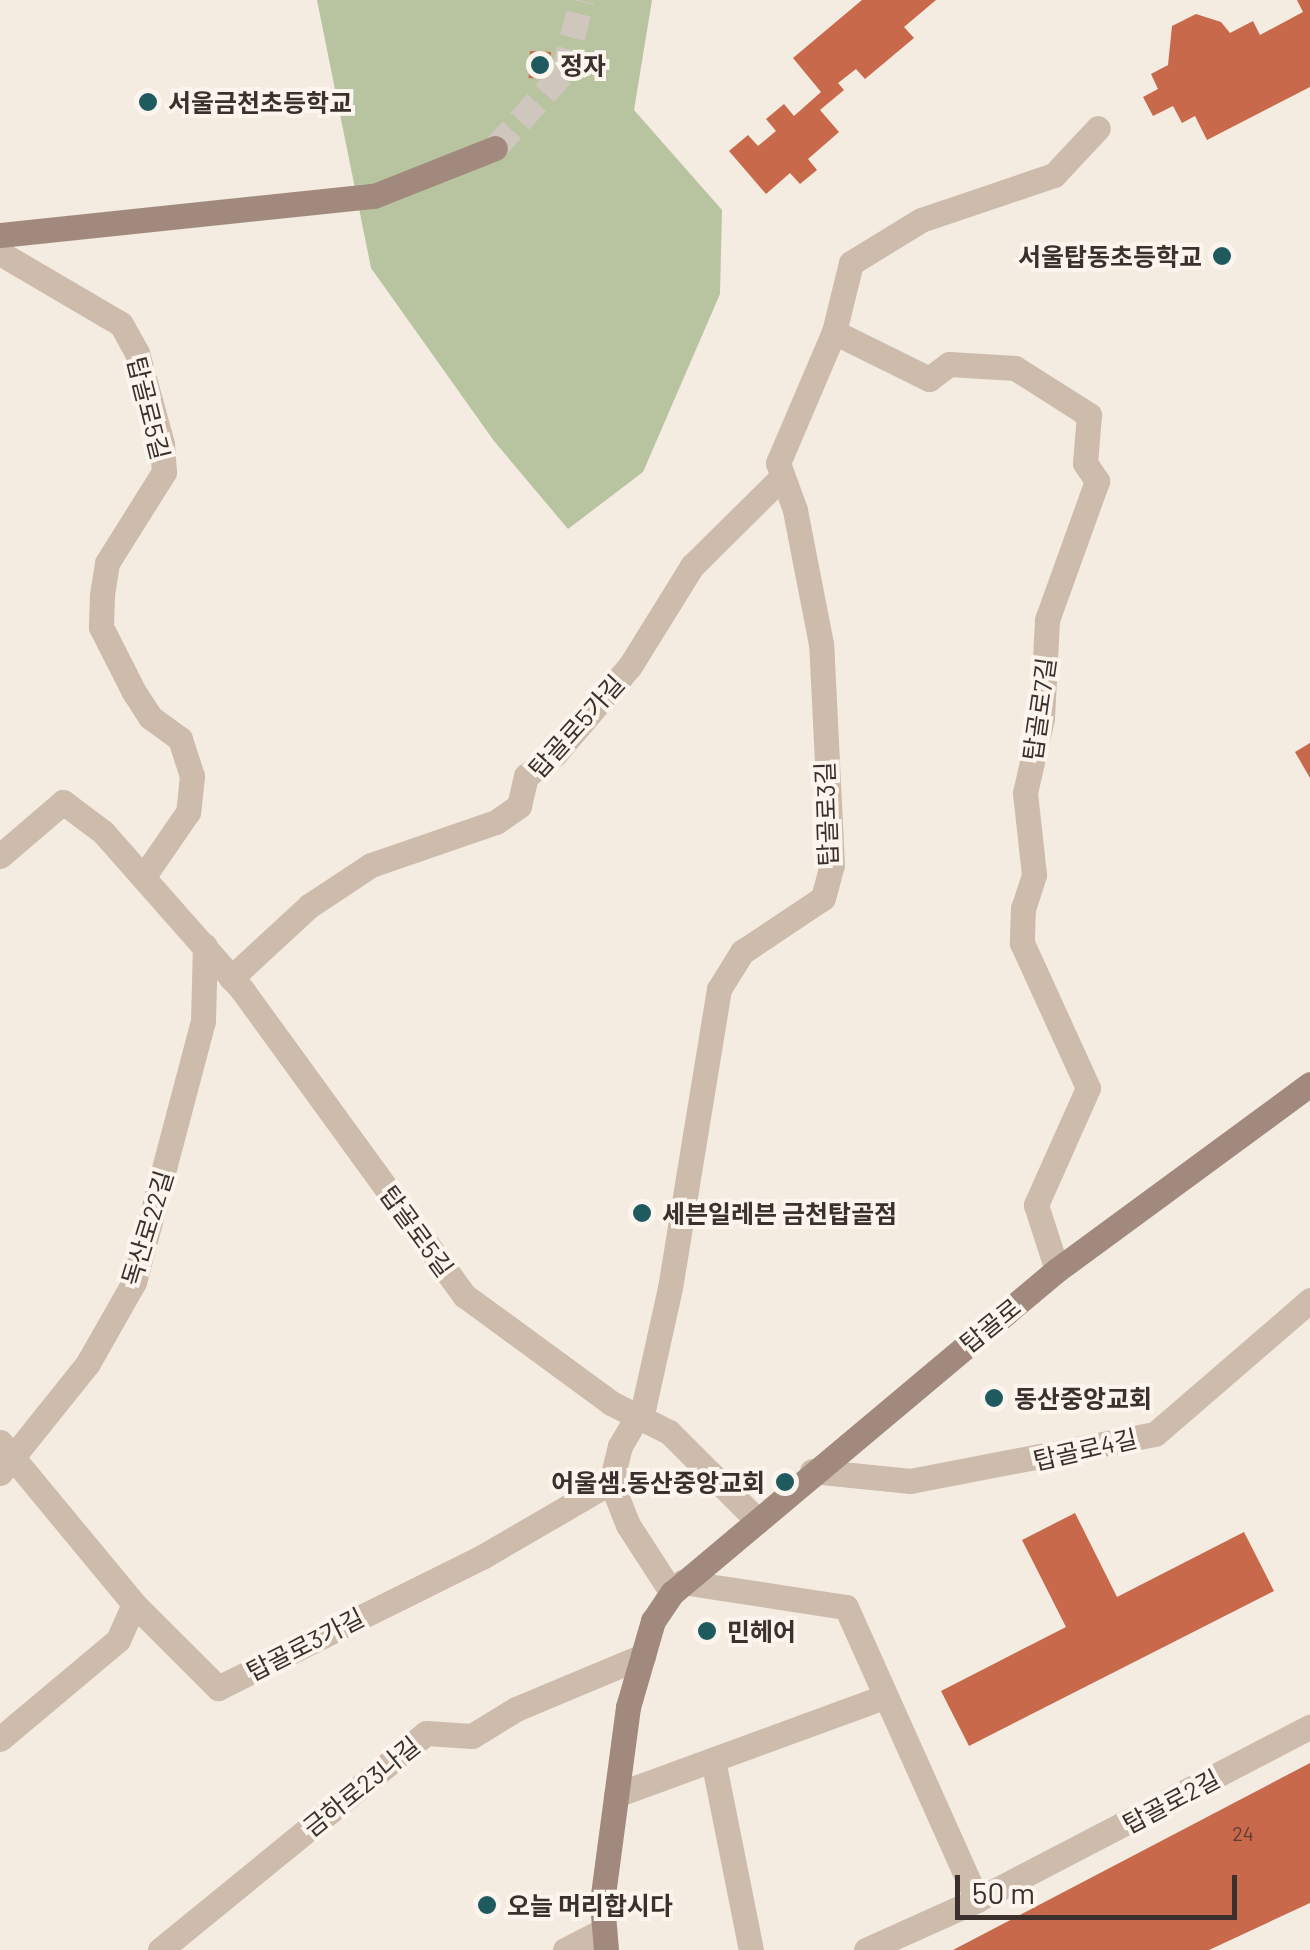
<!DOCTYPE html>
<html>
<head>
<meta charset="utf-8">
<style>
	body { margin:0 }
	#map { position:relative; width:1310px; height:1950px; overflow:hidden; background:#f4ebe1; font-family:Barlow,"Noto Sans KR",sans-serif }
	div>[style] { position:absolute }
	.green>* { inset:0; background:#b8c4a0 }
	.building>* { inset:0; background:#c8694b; transform-origin:0 0 }
	.secondary-tunnel>* { height:25px; margin-top:-12.5px; transform-origin:0; background:repeating-linear-gradient(90deg,#cfc6bd 0 25px,transparent 0 37px) }
	.street>* { height:25px; margin:-12.5px; padding:0 12.5px; transform-origin:12.5px; border-radius:12.5px; background:#cdbbac }
	.secondary>* { height:25px; margin:-12.5px; padding:0 12.5px; transform-origin:12.5px; border-radius:12.5px; background:#a18a7d }
	.dots>* { width:28px; height:28px; translate:-50% -50%; box-sizing:border-box; border:5px solid #fbf5ee; border-radius:50% }
	span { translate:-50% -50%; white-space:nowrap; text-align:center; line-height:1.15; -webkit-text-stroke:8px #fbf5ee; paint-order:stroke }
	.number-label { font-size:20px; color:#5e3e33 }
	.number-label span { -webkit-text-stroke-width:0 }
	.poi-label { font-size:25px; color:#3b302b; font-weight:700 }
	.left { translate:0 -50%; text-align:left }
	.right { translate:-100% -50%; text-align:right }
	.street-label { font-size:25px; color:#3b302b }
	.scale { position:absolute; left:955px; top:1875px; width:282px; height:45px; box-sizing:border-box; border:5px solid #3b302b; border-top:0; padding-left:12px; font-size:30px; line-height:35px; white-space:nowrap; color:#3b302b; -webkit-text-stroke:8px #fbf5ee; paint-order:stroke }
</style>
</head>
<body>
<div id="map">
	<div class="green">
		<i style="clip-path:polygon(317px 0,652px 0,634px 110px,722px 210px,720px 294px,643px 472px,568px 529px,494px 441px,371px 268px)"></i>
	</div>
	<div class="building">
		<i style="clip-path:polygon(862px 0,936px 0,904px 27px,914px 38px,865px 79px,856px 69px,838px 83px,844px 90px,820px 110px,839px 132px,808px 159px,817px 170px,800px 184px,790px 173px,766px 194px,729px 151px,748px 135px,758px 146px,776px 131px,766px 119px,784px 104px,794px 116px,821px 92px,793px 58px)"></i>
		<i style="clip-path:polygon(1297px 0,1310px 0,1310px 87px,1207px 140px,1195px 116px,1182px 123px,1173px 106px,1153px 116px,1143px 97px,1158px 89px,1151px 74px,1168px 65px,1172px 26px,1196px 14px,1221px 22px,1230px 33px,1253px 21px,1260px 35px,1303px 12px)"></i>
		<i style="left:530px;top:51px;width:21px;height:27px;rotate:3deg"></i>
		<i style="clip-path:polygon(1310px 743px,1310px 778px,1295px 752px)"></i>
		<i style="clip-path:polygon(1075px 1513px,1117px 1597px,1244px 1532px,1274px 1591px,969px 1746px,941px 1691px,1066px 1627px,1022px 1540px)"></i>
		<i style="clip-path:polygon(1310px 1763px,1310px 1903px,1209px 1950px,953px 1950px)"></i>
	</div>
	<div class="secondary-tunnel">
		<i style="left:495px;top:148px;width:101px;rotate:-47.8deg"></i>
		<i style="left:563px;top:73px;width:75px;rotate:-75.4deg"></i>
	</div>
	<div class="street">
		<i style="left:0;top:253px;width:140px;rotate:30.4deg"></i>
		<i style="left:121px;top:324px;width:33px;rotate:61deg"></i>
		<i style="left:137px;top:353px;width:94px;rotate:74.6deg"></i>
		<i style="left:162px;top:444px;width:28px;rotate:86deg"></i>
		<i style="left:164px;top:472px;width:107px;rotate:122.1deg"></i>
		<i style="left:107px;top:563px;width:33px;rotate:99deg"></i>
		<i style="left:102px;top:596px;width:31px;rotate:92deg"></i>
		<i style="left:101px;top:627px;width:73px;rotate:63.1deg"></i>
		<i style="left:134px;top:692px;width:30px;rotate:57deg"></i>
		<i style="left:150px;top:717px;width:37px;rotate:36deg"></i>
		<i style="left:180px;top:739px;width:39px;rotate:72deg"></i>
		<i style="left:192px;top:776px;width:36px;rotate:96deg"></i>
		<i style="left:188px;top:812px;width:78px;rotate:124.5deg"></i>
		<i style="left:834px;top:332px;width:106px;rotate:26.3deg"></i>
		<i style="left:929px;top:379px;width:25px;rotate:-37deg"></i>
		<i style="left:949px;top:364px;width:66px;rotate:3.5deg"></i>
		<i style="left:1015px;top:368px;width:88px;rotate:32.4deg"></i>
		<i style="left:1089px;top:415px;width:48px;rotate:94.8deg"></i>
		<i style="left:1085px;top:463px;width:22px;rotate:56deg"></i>
		<i style="left:1097px;top:481px;width:148px;rotate:109.8deg"></i>
		<i style="left:1047px;top:620px;width:98px;rotate:92.9deg"></i>
		<i style="left:1042px;top:718px;width:77px;rotate:102.8deg"></i>
		<i style="left:1025px;top:793px;width:82px;rotate:83.7deg"></i>
		<i style="left:1034px;top:875px;width:35px;rotate:108deg"></i>
		<i style="left:1023px;top:908px;width:35px;rotate:92deg"></i>
		<i style="left:1022px;top:943px;width:159px;rotate:65.5deg"></i>
		<i style="left:1088px;top:1088px;width:128px;rotate:114deg"></i>
		<i style="left:1036px;top:1205px;width:68px;rotate:72.1deg"></i>
		<i style="left:0;top:856px;width:83px;rotate:-40.6deg"></i>
		<i style="left:63px;top:802px;width:50px;rotate:36.9deg"></i>
		<i style="left:103px;top:832px;width:212px;rotate:48.6deg"></i>
		<i style="left:243px;top:991px;width:377px;rotate:54deg"></i>
		<i style="left:465px;top:1296px;width:181px;rotate:36.2deg"></i>
		<i style="left:611px;top:1403px;width:65px;rotate:26.6deg"></i>
		<i style="left:669px;top:1432px;width:122px;rotate:45deg"></i>
		<i style="left:231px;top:978px;width:106px;rotate:-42.7deg"></i>
		<i style="left:309px;top:906px;width:74px;rotate:-33.5deg"></i>
		<i style="left:371px;top:865px;width:132px;rotate:-19deg"></i>
		<i style="left:496px;top:822px;width:28px;rotate:-35deg"></i>
		<i style="left:519px;top:806px;width:31px;rotate:-77deg"></i>
		<i style="left:526px;top:776px;width:36px;rotate:-37deg"></i>
		<i style="left:555px;top:754px;width:116px;rotate:-49.6deg"></i>
		<i style="left:630px;top:666px;width:118px;rotate:-58.2deg"></i>
		<i style="left:692px;top:566px;width:122px;rotate:-44.7deg"></i>
		<i style="left:0;top:1442px;width:210px;rotate:50.4deg"></i>
		<i style="left:134px;top:1604px;width:119px;rotate:45deg"></i>
		<i style="left:218px;top:1688px;width:295px;rotate:-26.4deg"></i>
		<i style="left:482px;top:1557px;width:149px;rotate:-30.2deg"></i>
		<i style="left:812px;top:1471px;width:99px;rotate:5.8deg"></i>
		<i style="left:910px;top:1481px;width:249px;rotate:-10.9deg"></i>
		<i style="left:1155px;top:1434px;width:205px;rotate:-40.8deg"></i>
		<i style="left:0;top:1473px;width:141px;rotate:-51.3deg"></i>
		<i style="left:88px;top:1363px;width:93px;rotate:-60.4deg"></i>
		<i style="left:134px;top:1282px;width:270px;rotate:-75.2deg"></i>
		<i style="left:203px;top:1021px;width:75px;rotate:-88.5deg"></i>
		<i style="left:682px;top:1582px;width:166px;rotate:8.7deg"></i>
		<i style="left:846px;top:1607px;width:321px;rotate:65.9deg"></i>
		<i style="left:672px;top:1593px;width:81px;rotate:-122.9deg"></i>
		<i style="left:628px;top:1525px;width:46px;rotate:-111.6deg"></i>
		<i style="left:611px;top:1482px;width:37px;rotate:-76deg"></i>
		<i style="left:620px;top:1446px;width:48px;rotate:-59.7deg"></i>
		<i style="left:644px;top:1405px;width:120px;rotate:-77.5deg"></i>
		<i style="left:670px;top:1288px;width:303px;rotate:-80.7deg"></i>
		<i style="left:719px;top:989px;width:44px;rotate:-58.1deg"></i>
		<i style="left:742px;top:952px;width:97px;rotate:-33.7deg"></i>
		<i style="left:823px;top:898px;width:34px;rotate:-75deg"></i>
		<i style="left:832px;top:865px;width:221px;rotate:-92.8deg"></i>
		<i style="left:821px;top:644px;width:136px;rotate:-101deg"></i>
		<i style="left:795px;top:510px;width:50px;rotate:-109.9deg"></i>
		<i style="left:778px;top:463px;width:142px;rotate:-66.9deg"></i>
		<i style="left:834px;top:332px;width:71px;rotate:-76.2deg"></i>
		<i style="left:851px;top:263px;width:82px;rotate:-31.6deg"></i>
		<i style="left:921px;top:220px;width:140px;rotate:-18.7deg"></i>
		<i style="left:1054px;top:175px;width:64px;rotate:-46.9deg"></i>
		<i style="left:0;top:1739px;width:154px;rotate:-40deg"></i>
		<i style="left:118px;top:1640px;width:39px;rotate:-66deg"></i>
		<i style="left:713px;top:1760px;width:194px;rotate:78.7deg"></i>
		<i style="left:616px;top:1795px;width:285px;rotate:-20.1deg"></i>
		<i style="left:160px;top:1950px;width:343px;rotate:-39.2deg"></i>
		<i style="left:426px;top:1733px;width:46px;rotate:3.7deg"></i>
		<i style="left:472px;top:1736px;width:52px;rotate:-31.5deg"></i>
		<i style="left:516px;top:1709px;width:138px;rotate:-22.7deg"></i>
		<i style="left:565px;top:1950px;width:44px;rotate:-27.1deg"></i>
		<i style="left:866px;top:1950px;width:122px;rotate:-24.2deg"></i>
		<i style="left:977px;top:1900px;width:375px;rotate:-27.5deg"></i>
	</div>
	<div class="secondary">
		<i style="left:0;top:235px;width:376px;rotate:-6deg"></i>
		<i style="left:374px;top:196px;width:130px;rotate:-21.6deg"></i>
		<i style="left:606px;top:1950px;width:48px;rotate:-94.8deg"></i>
		<i style="left:602px;top:1902px;width:197px;rotate:-82.4deg"></i>
		<i style="left:628px;top:1707px;width:90px;rotate:-73.8deg"></i>
		<i style="left:653px;top:1621px;width:34px;rotate:-56deg"></i>
		<i style="left:672px;top:1593px;width:503px;rotate:-40deg"></i>
		<i style="left:1057px;top:1270px;width:314px;rotate:-36.3deg"></i>
	</div>
	<div class="dots">
		<i style="left:540px;top:65px;background:#1f5a5e"></i>
		<i style="left:148px;top:102px;background:#1f5a5e"></i>
		<i style="left:1222px;top:256px;background:#1f5a5e"></i>
		<i style="left:642px;top:1213px;background:#1f5a5e"></i>
		<i style="left:994px;top:1398px;background:#1f5a5e"></i>
		<i style="left:785px;top:1482px;background:#1f5a5e"></i>
		<i style="left:707px;top:1631px;background:#1f5a5e"></i>
		<i style="left:487px;top:1905px;background:#1f5a5e"></i>
	</div>
	<div class="number-label">
		<span style="left:1243px;top:1833px">24</span>
	</div>
	<div class="poi-label">
		<span class="left" style="left:560px;top:65px">정자</span>
		<span class="left" style="left:168px;top:102px">서울금천초등학교</span>
		<span class="right" style="left:1202px;top:256px">서울탑동초등학교</span>
		<span class="left" style="left:662px;top:1213px">세븐일레븐 금천탑골점</span>
		<span class="left" style="left:1014px;top:1398px">동산중앙교회</span>
		<span class="right" style="left:765px;top:1482px">어울샘.동산중앙교회</span>
		<span class="left" style="left:727px;top:1631px">민헤어</span>
		<span class="left" style="left:507px;top:1905px">오늘 머리합시다</span>
	</div>
	<div class="street-label">
		<span style="left:149px;top:408px;rotate:76deg">탑골로5길</span>
		<span style="left:1039px;top:709px;rotate:-82deg">탑골로7길</span>
		<span style="left:576px;top:726px;rotate:-48deg">탑골로5가길</span>
		<span style="left:826px;top:814px;rotate:-92deg">탑골로3길</span>
		<span style="left:147px;top:1228px;rotate:-73deg">독산로22길</span>
		<span style="left:417px;top:1231px;rotate:54deg">탑골로5길</span>
		<span style="left:990px;top:1325px;rotate:-39deg">탑골로</span>
		<span style="left:1085px;top:1449px;rotate:-13deg">탑골로4길</span>
		<span style="left:305px;top:1644px;rotate:-27deg">탑골로3가길</span>
		<span style="left:361px;top:1786px;rotate:-39deg">금하로23나길</span>
		<span style="left:1171px;top:1801px;rotate:-28deg">탑골로2길</span>
	</div>
	<div class="scale">50 m</div>
</div>
</body>
</html>
